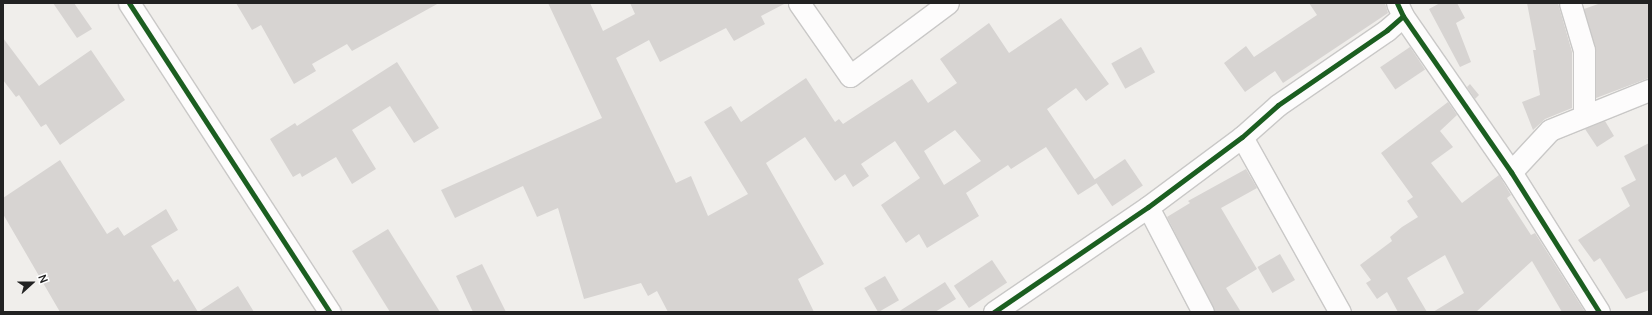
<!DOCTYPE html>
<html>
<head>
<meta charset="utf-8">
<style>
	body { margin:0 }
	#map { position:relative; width:1652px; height:315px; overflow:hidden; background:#f0eeeb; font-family:Manrope,sans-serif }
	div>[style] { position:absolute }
	.building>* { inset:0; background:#d7d4d2; transform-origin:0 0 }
	.roads { filter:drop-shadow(1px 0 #c9c8c7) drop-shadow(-1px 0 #c9c8c7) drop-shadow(0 1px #c9c8c7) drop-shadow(0 -1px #c9c8c7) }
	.minor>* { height:21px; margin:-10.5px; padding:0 10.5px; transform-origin:10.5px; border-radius:10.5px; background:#fdfcfc }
	.cycleway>* { height:5px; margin:-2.5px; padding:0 2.5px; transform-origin:2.5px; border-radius:2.5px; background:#1b5e20 }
	span { translate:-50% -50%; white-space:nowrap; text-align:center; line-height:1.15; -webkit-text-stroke:4px #fff; paint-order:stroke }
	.frame { position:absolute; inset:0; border:4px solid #222; pointer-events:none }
	.north { position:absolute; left:12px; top:263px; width:40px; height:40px; -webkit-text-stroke:3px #fff; paint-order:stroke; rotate:69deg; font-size:11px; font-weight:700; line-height:16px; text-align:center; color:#222 }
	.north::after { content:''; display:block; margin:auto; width:14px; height:18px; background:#222; clip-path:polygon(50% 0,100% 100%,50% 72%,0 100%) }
</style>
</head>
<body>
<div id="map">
	<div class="building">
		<i style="clip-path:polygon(53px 3px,74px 3px,92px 29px,77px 38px)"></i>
		<i style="clip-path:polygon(236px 3px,439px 3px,352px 51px,347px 44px,312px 64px,316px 71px,294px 84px,261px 25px,252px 30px)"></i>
		<i style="clip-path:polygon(evenodd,548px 3px,590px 3px,603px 31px,635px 14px,630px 3px,786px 3px,761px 16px,765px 24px,734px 41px,726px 28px,660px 62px,649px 40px,616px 58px,676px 183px,691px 176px,708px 216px,748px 194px,704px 122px,731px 106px,741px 122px,806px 78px,835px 122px,839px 119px,843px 124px,912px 79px,928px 103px,957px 83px,940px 59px,989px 23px,1009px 53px,1061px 18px,1109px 84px,1086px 101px,1076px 88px,1047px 109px,1097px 183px,1078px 195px,1046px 147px,1011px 169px,1008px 165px,966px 193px,979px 216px,927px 248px,919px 234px,906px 243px,881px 205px,920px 178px,895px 141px,861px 164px,869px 176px,853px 187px,845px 174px,835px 181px,805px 137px,766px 163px,824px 264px,798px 279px,814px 312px,668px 312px,657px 291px,648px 296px,641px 283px,584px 299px,558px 208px,537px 217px,523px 186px,455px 218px,441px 190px,602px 118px,548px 3px,955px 130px,981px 161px,944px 185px,924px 151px,955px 130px)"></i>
		<i style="clip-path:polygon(1309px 3px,1385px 3px,1388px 13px,1283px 83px,1275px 71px,1245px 92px,1224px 63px,1246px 46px,1254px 57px,1317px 15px)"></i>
		<i style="clip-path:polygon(1440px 3px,1457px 3px,1465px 18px,1456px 23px,1471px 62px,1460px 67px,1429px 9px)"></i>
		<i style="clip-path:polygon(1527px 3px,1558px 3px,1572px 52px,1572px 108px,1545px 119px,1533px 130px,1522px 102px,1540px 95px,1533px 50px,1536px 50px)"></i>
		<i style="clip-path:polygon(1601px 3px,1649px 3px,1649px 78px,1596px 98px,1596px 50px,1584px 9px)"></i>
		<i style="clip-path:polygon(3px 38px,39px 86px,91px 50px,125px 100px,60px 145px,46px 124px,41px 127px,19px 95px,16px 97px,3px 80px)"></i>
		<i style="left:1141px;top:47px;width:29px;height:34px;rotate:61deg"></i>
		<i style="left:1410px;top:47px;width:27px;height:36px;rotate:56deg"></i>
		<i style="clip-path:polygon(397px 62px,439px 128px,414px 143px,390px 106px,352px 130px,376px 169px,352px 184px,336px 157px,302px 177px,300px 173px,293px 177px,270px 139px,295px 123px,297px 126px)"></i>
		<i style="clip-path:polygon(1470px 84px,1479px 95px,1475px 99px,1467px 87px)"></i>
		<i style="clip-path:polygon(1448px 102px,1457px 115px,1440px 131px,1453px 147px,1431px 163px,1462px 203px,1499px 175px,1511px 195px,1507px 198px,1531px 235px,1535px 233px,1585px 312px,1562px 312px,1532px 261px,1476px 312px,1433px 312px,1464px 293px,1445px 255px,1407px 278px,1427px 312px,1398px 312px,1387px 292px,1377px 299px,1366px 283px,1371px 280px,1360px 265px,1392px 241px,1390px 237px,1402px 227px,1418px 217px,1407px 201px,1413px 197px,1381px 153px)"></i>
		<i style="clip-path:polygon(1605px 121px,1614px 136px,1597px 147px,1585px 129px)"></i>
		<i style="clip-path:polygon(1649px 143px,1649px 290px,1626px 299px,1600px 258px,1594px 262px,1578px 240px,1630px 206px,1621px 188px,1636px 180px,1624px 156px)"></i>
		<i style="left:1125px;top:159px;width:32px;height:37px;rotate:56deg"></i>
		<i style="clip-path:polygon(60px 160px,107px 234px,118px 227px,124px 236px,166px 209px,178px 230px,151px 246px,174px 282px,178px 279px,198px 312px,238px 286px,254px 312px,60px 312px,3px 214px,3px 198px)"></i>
		<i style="clip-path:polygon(1246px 169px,1257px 188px,1221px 208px,1257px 269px,1226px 288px,1241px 312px,1215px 312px,1167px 217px,1190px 203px,1188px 201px)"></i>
		<i style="clip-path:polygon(388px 229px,440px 312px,390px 312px,352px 251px)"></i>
		<i style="left:1280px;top:254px;width:30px;height:26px;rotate:60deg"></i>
		<i style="left:992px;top:260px;width:27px;height:46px;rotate:56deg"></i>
		<i style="clip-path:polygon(482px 264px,506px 312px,473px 312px,456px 276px)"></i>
		<i style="left:885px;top:276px;width:28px;height:24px;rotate:60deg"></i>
		<i style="clip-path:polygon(945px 282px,956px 299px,935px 312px,898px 312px)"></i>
	</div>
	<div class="roads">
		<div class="minor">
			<i style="left:129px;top:3px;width:369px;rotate:57deg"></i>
			<i style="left:799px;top:3px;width:89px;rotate:55.1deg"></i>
			<i style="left:850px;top:76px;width:122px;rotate:-36.7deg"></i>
			<i style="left:1570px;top:3px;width:49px;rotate:73.4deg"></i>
			<i style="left:1584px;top:50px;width:65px;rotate:90deg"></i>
			<i style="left:1403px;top:16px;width:190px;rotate:55.3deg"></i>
			<i style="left:1511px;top:172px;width:165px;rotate:57.8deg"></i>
			<i style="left:1242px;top:137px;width:201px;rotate:60.8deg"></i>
			<i style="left:1511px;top:172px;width:57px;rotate:-47.1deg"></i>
			<i style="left:1550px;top:130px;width:107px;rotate:-22deg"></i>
			<i style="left:1148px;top:207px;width:119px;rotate:62.4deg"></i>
			<i style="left:994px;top:312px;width:186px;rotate:-34.3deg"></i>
			<i style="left:1148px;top:207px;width:117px;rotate:-36.7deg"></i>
			<i style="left:1242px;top:137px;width:48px;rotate:-41.6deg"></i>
			<i style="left:1278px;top:105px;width:132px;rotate:-34.5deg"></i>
			<i style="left:1387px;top:30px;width:21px;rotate:-41deg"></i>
			<i style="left:1403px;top:16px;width:14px;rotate:-115deg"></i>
		</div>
	</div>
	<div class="cycleway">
		<i style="left:129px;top:3px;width:369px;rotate:57deg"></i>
		<i style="left:1403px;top:16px;width:190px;rotate:55.3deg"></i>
		<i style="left:1511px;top:172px;width:165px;rotate:57.8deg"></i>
		<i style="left:994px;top:312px;width:186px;rotate:-34.3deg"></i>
		<i style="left:1148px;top:207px;width:117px;rotate:-36.7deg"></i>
		<i style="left:1242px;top:137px;width:48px;rotate:-41.6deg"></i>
		<i style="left:1278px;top:105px;width:132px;rotate:-34.5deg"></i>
		<i style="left:1387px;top:30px;width:21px;rotate:-41deg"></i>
		<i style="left:1403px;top:16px;width:14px;rotate:-115deg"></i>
	</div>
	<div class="frame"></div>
	<div class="north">N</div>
</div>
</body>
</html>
